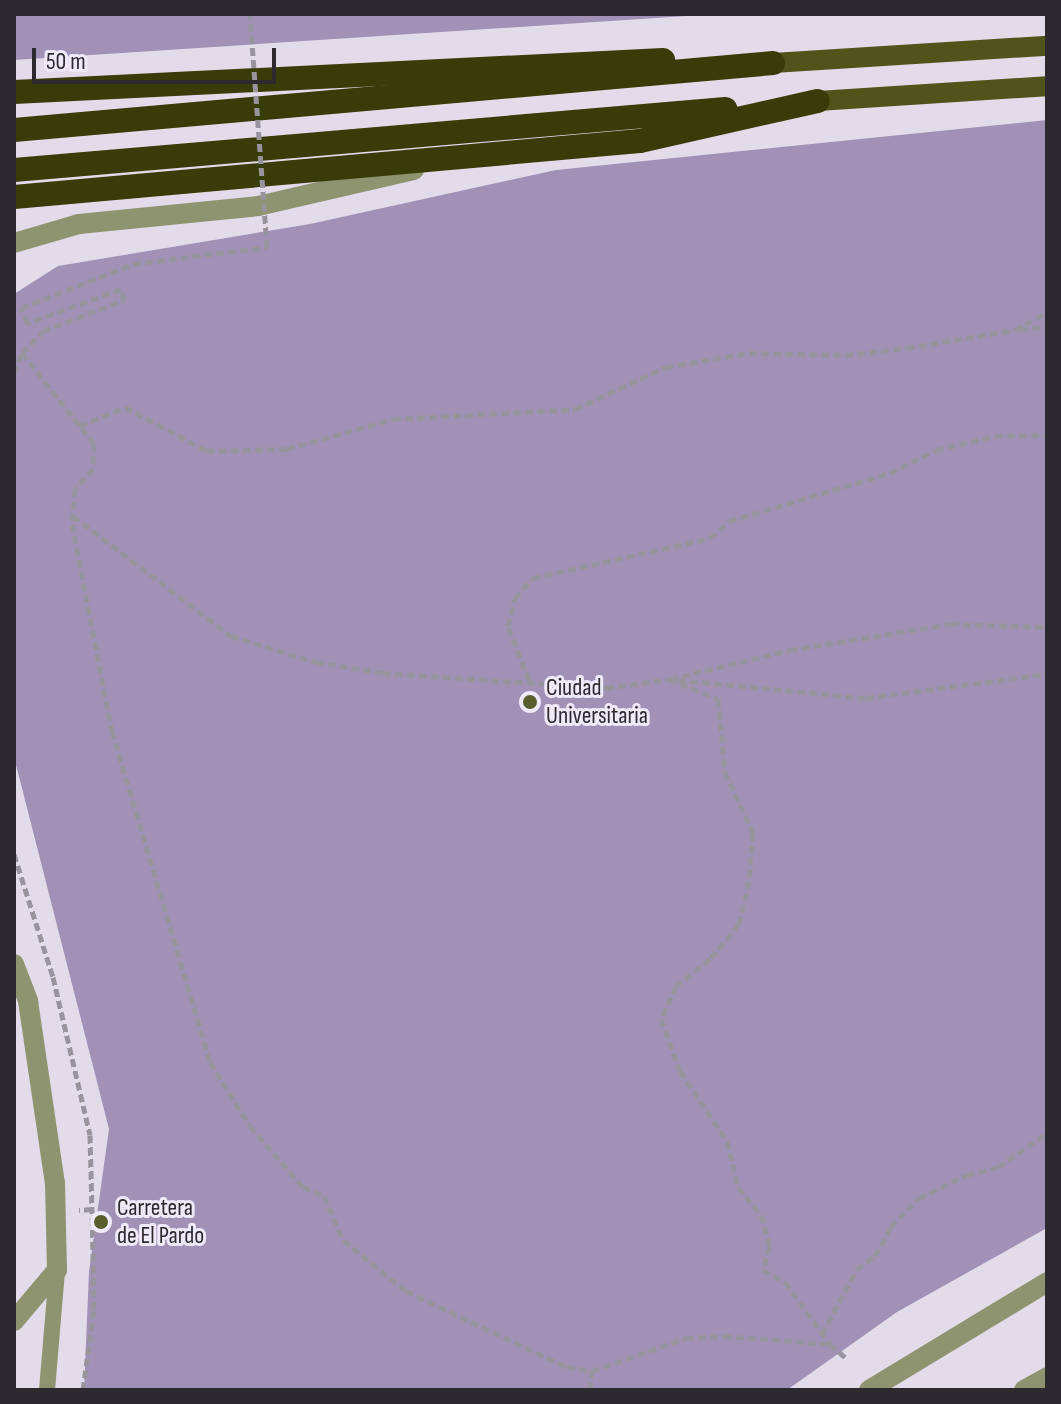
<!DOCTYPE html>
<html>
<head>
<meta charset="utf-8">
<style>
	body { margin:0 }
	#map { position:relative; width:1061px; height:1404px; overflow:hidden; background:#e2dcea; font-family:"Sofia Sans Condensed",sans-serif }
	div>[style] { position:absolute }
	.forest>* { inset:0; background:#a291b7 }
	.path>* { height:5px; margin-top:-2.5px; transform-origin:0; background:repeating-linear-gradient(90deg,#98949e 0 8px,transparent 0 12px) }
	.service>* { height:16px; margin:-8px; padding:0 8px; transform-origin:8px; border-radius:8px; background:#8e946f }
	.minor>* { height:20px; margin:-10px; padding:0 10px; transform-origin:10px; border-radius:10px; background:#8e946f }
	.primary>* { height:20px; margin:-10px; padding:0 10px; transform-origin:10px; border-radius:10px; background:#4e541a }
	.motorway>* { height:24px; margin:-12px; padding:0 12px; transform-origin:12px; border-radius:12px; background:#383c09 }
	.path-bridge>* { height:5px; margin-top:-2.5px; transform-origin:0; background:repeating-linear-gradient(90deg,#98949e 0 8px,transparent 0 12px) }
	.dots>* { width:22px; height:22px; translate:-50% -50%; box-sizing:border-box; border:4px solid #efe9f8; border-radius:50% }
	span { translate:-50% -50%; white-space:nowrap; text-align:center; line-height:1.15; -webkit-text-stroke:6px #efe9f8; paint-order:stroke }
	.poi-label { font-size:24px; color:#2c2a2f }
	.left { translate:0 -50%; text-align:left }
	.frame { position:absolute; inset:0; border:16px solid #2c2a2f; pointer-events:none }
	.scale { position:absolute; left:32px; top:48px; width:244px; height:36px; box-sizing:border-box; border:4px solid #2c2a2f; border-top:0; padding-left:10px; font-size:24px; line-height:28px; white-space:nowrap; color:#2c2a2f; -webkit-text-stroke:6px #efe9f8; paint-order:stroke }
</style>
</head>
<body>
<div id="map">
	<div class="forest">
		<i style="clip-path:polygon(14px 14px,717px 14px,14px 60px)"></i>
		<i style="clip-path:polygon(1047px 120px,1047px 1228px,897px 1312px,787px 1390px,84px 1390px,89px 1272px,109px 1129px,14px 757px,14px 294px,58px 266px,310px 224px,556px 170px)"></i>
	</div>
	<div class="path">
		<i style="left:1020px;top:329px;width:27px;rotate:-4deg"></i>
		<i style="left:22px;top:353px;width:116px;rotate:51.6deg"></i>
		<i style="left:94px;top:444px;width:25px;rotate:92deg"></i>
		<i style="left:93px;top:469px;width:27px;rotate:132deg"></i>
		<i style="left:75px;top:489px;width:35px;rotate:95deg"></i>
		<i style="left:72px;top:524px;width:211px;rotate:79.1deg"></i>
		<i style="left:112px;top:731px;width:345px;rotate:73.5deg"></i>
		<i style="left:210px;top:1062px;width:75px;rotate:58deg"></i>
		<i style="left:250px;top:1126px;width:81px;rotate:49deg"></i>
		<i style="left:303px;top:1187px;width:23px;rotate:23deg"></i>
		<i style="left:324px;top:1196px;width:48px;rotate:66.6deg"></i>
		<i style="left:343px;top:1240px;width:81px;rotate:39deg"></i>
		<i style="left:406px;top:1291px;width:178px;rotate:25.3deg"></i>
		<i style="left:567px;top:1367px;width:25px;rotate:9deg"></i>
		<i style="left:592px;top:1371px;width:100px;rotate:-19.3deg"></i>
		<i style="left:686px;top:1338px;width:38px;rotate:-3deg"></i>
		<i style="left:724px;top:1336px;width:106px;rotate:4.3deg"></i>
		<i style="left:830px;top:1344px;width:21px;rotate:41deg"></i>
		<i style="left:14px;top:373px;width:22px;rotate:-68deg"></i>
		<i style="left:22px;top:353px;width:30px;rotate:-46deg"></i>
		<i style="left:43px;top:331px;width:87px;rotate:-20.9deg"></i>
		<i style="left:124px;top:300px;width:11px;rotate:-105deg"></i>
		<i style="left:80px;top:426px;width:49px;rotate:-22.9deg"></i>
		<i style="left:125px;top:407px;width:93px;rotate:28.2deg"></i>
		<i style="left:207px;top:451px;width:80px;rotate:-1.4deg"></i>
		<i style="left:287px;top:449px;width:110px;rotate:-15.8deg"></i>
		<i style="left:393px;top:419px;width:182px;rotate:-3.1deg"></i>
		<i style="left:575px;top:409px;width:100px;rotate:-24.8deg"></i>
		<i style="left:666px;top:367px;width:84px;rotate:-9.6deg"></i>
		<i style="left:749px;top:353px;width:96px;rotate:1.2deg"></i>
		<i style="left:845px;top:355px;width:62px;rotate:-6.4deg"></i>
		<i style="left:907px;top:348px;width:109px;rotate:-9.5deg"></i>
		<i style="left:1015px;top:330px;width:37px;rotate:-29deg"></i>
		<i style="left:73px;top:516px;width:198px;rotate:37.2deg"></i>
		<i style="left:231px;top:636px;width:89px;rotate:17deg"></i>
		<i style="left:316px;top:662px;width:68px;rotate:9.3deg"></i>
		<i style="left:383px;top:673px;width:224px;rotate:3.8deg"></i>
		<i style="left:606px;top:688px;width:64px;rotate:-8.1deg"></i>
		<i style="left:669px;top:679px;width:53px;rotate:22.2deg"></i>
		<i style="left:718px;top:699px;width:73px;rotate:84.5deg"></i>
		<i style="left:725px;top:772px;width:67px;rotate:65.3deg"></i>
		<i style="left:753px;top:833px;width:48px;rotate:94.8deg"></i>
		<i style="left:749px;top:881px;width:44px;rotate:103.1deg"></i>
		<i style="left:739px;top:924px;width:45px;rotate:129.6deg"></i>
		<i style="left:710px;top:959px;width:43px;rotate:141.5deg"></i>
		<i style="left:676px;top:986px;width:36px;rotate:114deg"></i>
		<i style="left:661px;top:1019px;width:55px;rotate:69.9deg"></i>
		<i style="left:680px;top:1071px;width:84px;rotate:56.1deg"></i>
		<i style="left:727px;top:1141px;width:47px;rotate:76.6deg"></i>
		<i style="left:738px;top:1187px;width:36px;rotate:51deg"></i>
		<i style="left:761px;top:1215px;width:32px;rotate:74deg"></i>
		<i style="left:770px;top:1246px;width:25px;rotate:106deg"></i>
		<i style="left:763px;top:1270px;width:25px;rotate:29deg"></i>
		<i style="left:785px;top:1282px;width:77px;rotate:54deg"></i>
		<i style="left:670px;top:679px;width:123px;rotate:-13.6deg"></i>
		<i style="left:790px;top:650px;width:163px;rotate:-9.2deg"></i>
		<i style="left:951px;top:624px;width:96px;rotate:1.8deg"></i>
		<i style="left:529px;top:680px;width:58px;rotate:-111.3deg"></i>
		<i style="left:508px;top:626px;width:29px;rotate:-76deg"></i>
		<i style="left:515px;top:598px;width:27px;rotate:-48deg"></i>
		<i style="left:533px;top:578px;width:181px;rotate:-12.7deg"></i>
		<i style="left:710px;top:538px;width:25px;rotate:-42deg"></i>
		<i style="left:729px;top:521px;width:168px;rotate:-16.6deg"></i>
		<i style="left:890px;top:473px;width:51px;rotate:-26.6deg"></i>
		<i style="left:936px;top:450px;width:61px;rotate:-13.3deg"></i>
		<i style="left:995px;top:436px;width:52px;rotate:-1.1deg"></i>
		<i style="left:678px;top:680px;width:189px;rotate:5.5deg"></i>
		<i style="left:866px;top:698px;width:183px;rotate:-7.6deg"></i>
		<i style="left:14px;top:854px;width:129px;rotate:72.4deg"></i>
		<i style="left:53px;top:977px;width:162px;rotate:76.8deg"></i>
		<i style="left:90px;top:1135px;width:74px;rotate:88.5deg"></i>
		<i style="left:92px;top:1209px;width:13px;rotate:176deg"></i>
		<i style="left:822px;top:1334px;width:74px;rotate:-61.7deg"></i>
		<i style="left:857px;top:1269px;width:22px;rotate:-36deg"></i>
		<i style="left:875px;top:1256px;width:33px;rotate:-61deg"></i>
		<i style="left:891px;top:1227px;width:40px;rotate:-46deg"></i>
		<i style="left:919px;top:1198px;width:53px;rotate:-25.6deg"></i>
		<i style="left:967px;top:1175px;width:32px;rotate:-14deg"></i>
		<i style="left:998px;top:1167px;width:60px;rotate:-34.8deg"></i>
		<i style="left:83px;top:1390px;width:82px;rotate:-82.3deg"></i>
		<i style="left:94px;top:1309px;width:100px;rotate:-91.1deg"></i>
		<i style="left:590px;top:1390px;width:19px;rotate:-84deg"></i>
	</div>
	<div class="service">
		<i style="left:47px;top:1390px;width:120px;rotate:-85.2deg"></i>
	</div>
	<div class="minor">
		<i style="left:14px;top:243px;width:68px;rotate:-16.3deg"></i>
		<i style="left:79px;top:224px;width:180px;rotate:-5.7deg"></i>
		<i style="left:258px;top:206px;width:160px;rotate:-13deg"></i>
		<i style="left:14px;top:964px;width:40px;rotate:69deg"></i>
		<i style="left:28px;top:1001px;width:184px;rotate:81.6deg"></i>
		<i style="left:55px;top:1183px;width:87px;rotate:88.7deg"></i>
		<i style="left:57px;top:1270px;width:67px;rotate:130.1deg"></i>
		<i style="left:869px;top:1390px;width:208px;rotate:-31.2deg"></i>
		<i style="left:1024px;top:1390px;width:26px;rotate:-29deg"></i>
	</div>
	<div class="primary">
		<i style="left:773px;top:63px;width:275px;rotate:-3.6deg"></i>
		<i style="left:818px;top:101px;width:229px;rotate:-3.7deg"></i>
	</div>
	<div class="motorway">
		<i style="left:14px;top:92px;width:650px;rotate:-2.82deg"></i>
		<i style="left:14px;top:130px;width:762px;rotate:-5.04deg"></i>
		<i style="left:14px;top:170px;width:714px;rotate:-4.9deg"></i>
		<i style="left:14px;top:197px;width:628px;rotate:-5.11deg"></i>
		<i style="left:640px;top:141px;width:182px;rotate:-12.7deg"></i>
	</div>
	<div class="path-bridge">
		<i style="left:121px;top:289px;width:100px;rotate:160.1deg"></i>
		<i style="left:27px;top:323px;width:16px;rotate:-112deg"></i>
		<i style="left:21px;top:308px;width:120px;rotate:-21.4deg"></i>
		<i style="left:133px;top:264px;width:135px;rotate:-7.2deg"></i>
		<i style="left:267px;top:247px;width:234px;rotate:-94.2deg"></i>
	</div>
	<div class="dots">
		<i style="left:530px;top:702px;background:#595e2d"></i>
		<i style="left:101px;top:1222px;background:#595e2d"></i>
	</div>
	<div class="poi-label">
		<span class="left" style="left:546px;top:702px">Ciudad<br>Universitaria</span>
		<span class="left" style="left:117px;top:1222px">Carretera<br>de El Pardo</span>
	</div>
	<div class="frame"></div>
	<div class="scale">50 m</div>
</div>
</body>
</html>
